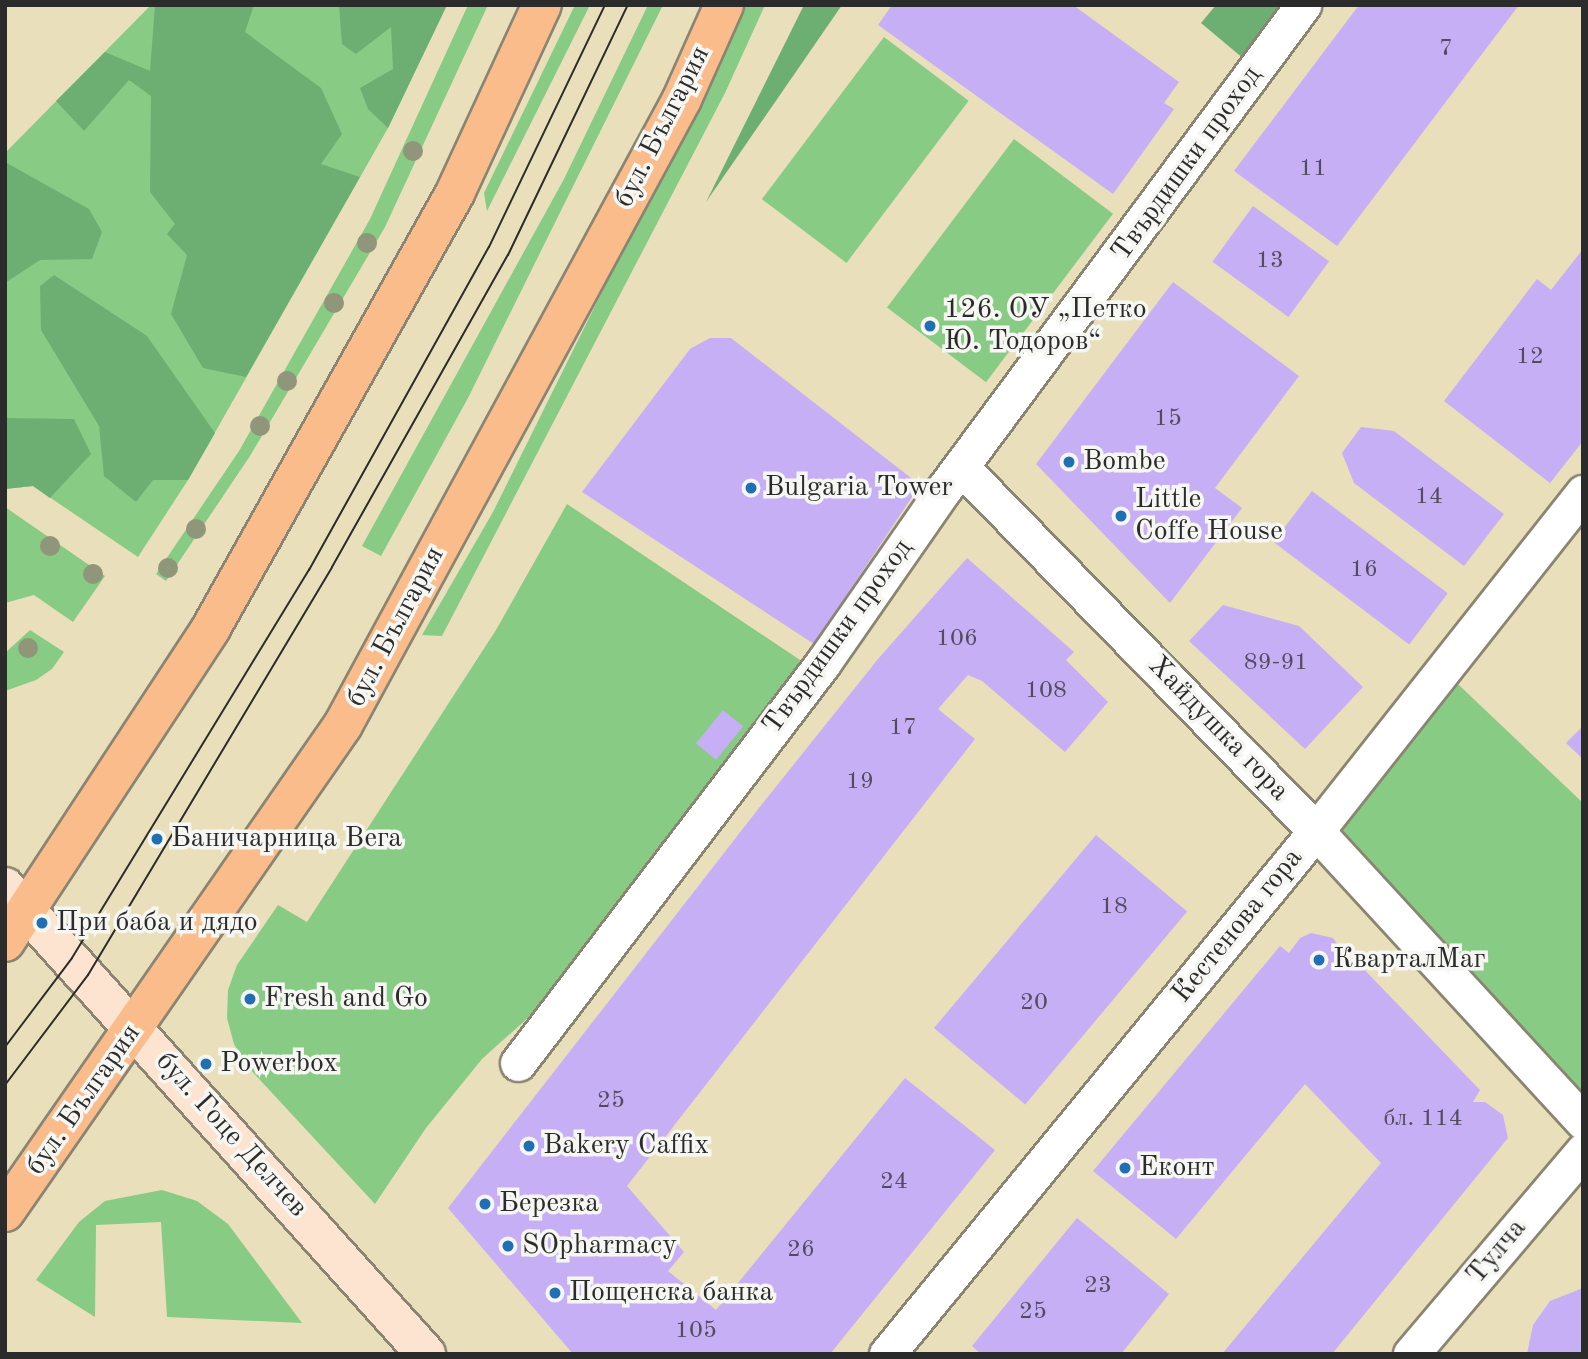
<!DOCTYPE html>
<html>
<head>
<meta charset="utf-8">
<style>
	body { margin:0 }
	#map { position:relative; width:1588px; height:1359px; overflow:hidden; background:#e9dfba; font-family:"Old Standard TT",serif }
	div>[style] { position:absolute }
	.green>* { inset:0; background:#87cb85; transform-origin:0 0 }
	.forest>* { inset:0; background:#6daf72 }
	.building>* { inset:0; background:#c7aff5; transform-origin:0 0 }
	.roads { filter:drop-shadow(2px 0 #8a8572) drop-shadow(-2px 0 #8a8572) drop-shadow(0 2px #8a8572) drop-shadow(0 -2px #8a8572) }
	.street>* { height:35px; margin:-17.5px; padding:0 17.5px; transform-origin:17.5px; border-radius:17.5px; background:#fff }
	.secondary>* { height:38px; margin:-19px; padding:0 19px; transform-origin:19px; border-radius:19px; background:#fde4d1 }
	.primary>* { height:38px; margin:-19px; padding:0 19px; transform-origin:19px; border-radius:19px; background:#fabc8b }
	.tram>* { height:2px; margin:-1px; padding:0 1px; transform-origin:1px; border-radius:1px; background:#2b2b2b }
	.trees>* { width:20px; height:20px; margin:-10px; border-radius:50%; background:#90967a }
	.dots>* { width:19px; height:19px; translate:-50% -50%; box-sizing:border-box; border:4px solid #f6f6f2; border-radius:50% }
	span { translate:-50% -50%; white-space:nowrap; text-align:center; line-height:1.15; -webkit-text-stroke:7px #f6f6f2; paint-order:stroke }
	.number-label { font-size:24px; color:#524c5e }
	.number-label span { -webkit-text-stroke-width:0 }
	.street-label { font-size:28px; color:#2b2b2b }
	.poi-label { font-size:28px; color:#2b2b2b }
	.left { translate:0 -50%; text-align:left }
	.frame { position:absolute; inset:0; border:7px solid #2b2b2b; pointer-events:none }
</style>
</head>
<body>
<div id="map">
	<div class="green">
		<i style="clip-path:polygon(151px 5px,447px 5px,388px 128px,188px 480px,138px 557px,33px 486px,5px 489px,5px 153px)"></i>
		<i style="clip-path:polygon(468px 5px,488px 5px,385px 227px,250px 456px,166px 581px,156px 574px,239px 451px,370px 219px)"></i>
		<i style="clip-path:polygon(575px 5px,590px 5px,487px 211px,484px 193px)"></i>
		<i style="clip-path:polygon(648px 5px,663px 5px,468px 398px,381px 556px,362px 546px,564px 179px)"></i>
		<i style="clip-path:polygon(744px 5px,765px 5px,725px 93px,442px 636px,422px 635px,493px 512px)"></i>
		<i style="left:884px;top:37px;width:106px;height:203px;rotate:37deg"></i>
		<i style="left:1014px;top:139px;width:124px;height:211px;rotate:37deg"></i>
		<i style="clip-path:polygon(567px 504px,803px 662px,531px 1015px,482px 1059px,426px 1128px,375px 1204px,248px 1067px,234px 1044px,227px 1018px,228px 990px,237px 965px,278px 905px,307px 922px,496px 630px)"></i>
		<i style="clip-path:polygon(5px 507px,105px 576px,73px 622px,34px 595px,5px 603px)"></i>
		<i style="clip-path:polygon(30px 630px,64px 652px,52px 669px,36px 680px,5px 691px,5px 653px)"></i>
		<i style="clip-path:polygon(1441px 668px,1583px 803px,1583px 1121px,1316px 831px)"></i>
		<i style="clip-path:polygon(162px 1190px,197px 1201px,228px 1224px,302px 1323px,167px 1317px,161px 1222px,96px 1225px,95px 1317px,36px 1280px,79px 1222px,105px 1201px)"></i>
	</div>
	<div class="forest">
		<i style="clip-path:polygon(155px 5px,254px 5px,245px 32px,321px 88px,342px 134px,321px 164px,360px 177px,246px 377px,203px 368px,171px 314px,187px 255px,167px 234px,175px 224px,150px 192px,151px 96px,129px 80px,84px 131px,56px 101px,105px 52px,150px 71px)"></i>
		<i style="clip-path:polygon(339px 5px,447px 5px,388px 128px,368px 109px,360px 88px,393px 69px,391px 27px,356px 54px,342px 44px)"></i>
		<i style="clip-path:polygon(804px 5px,842px 5px,706px 202px)"></i>
		<i style="clip-path:polygon(1216px 5px,1282px 5px,1244px 59px,1201px 23px)"></i>
		<i style="clip-path:polygon(5px 162px,89px 209px,102px 232px,92px 259px,40px 260px,5px 283px)"></i>
		<i style="clip-path:polygon(54px 275px,147px 336px,215px 433px,188px 480px,153px 480px,136px 502px,104px 476px,99px 426px,41px 330px,40px 286px)"></i>
		<i style="clip-path:polygon(5px 418px,74px 419px,91px 454px,50px 498px,33px 486px,5px 489px)"></i>
	</div>
	<div class="building">
		<i style="clip-path:polygon(892px 5px,1073px 5px,1179px 82px,1164px 103px,1174px 109px,1113px 194px,878px 25px)"></i>
		<i style="clip-path:polygon(1359px 5px,1519px 5px,1337px 246px,1234px 171px)"></i>
		<i style="left:1253px;top:206px;width:94px;height:69px;rotate:36deg"></i>
		<i style="clip-path:polygon(1583px 249px,1583px 441px,1550px 483px,1444px 401px,1537px 279px,1551px 290px)"></i>
		<i style="clip-path:polygon(1173px 282px,1299px 376px,1215px 488px,1242px 508px,1170px 603px,1036px 464px)"></i>
		<i style="clip-path:polygon(710px 338px,731px 338px,920px 485px,814px 644px,582px 492px,690px 349px)"></i>
		<i style="clip-path:polygon(1361px 427px,1394px 431px,1504px 514px,1464px 566px,1354px 483px,1342px 453px)"></i>
		<i style="left:1312px;top:491px;width:170px;height:64px;rotate:37deg"></i>
		<i style="clip-path:polygon(967px 558px,1074px 652px,1066px 660px,1108px 702px,1065px 752px,982px 681px,968px 675px,938px 709px,975px 739px,627px 1186px,684px 1252px,668px 1271px,716px 1310px,905px 1078px,995px 1150px,830px 1354px,573px 1354px,448px 1208px,759px 808px,878px 659px)"></i>
		<i style="clip-path:polygon(1223px 605px,1299px 626px,1363px 687px,1305px 749px,1189px 641px)"></i>
		<i style="left:723px;top:710px;width:26px;height:43px;rotate:39deg"></i>
		<i style="clip-path:polygon(1583px 726px,1583px 759px,1566px 743px)"></i>
		<i style="left:1096px;top:835px;width:119px;height:252px;rotate:40deg"></i>
		<i style="clip-path:polygon(1311px 933px,1333px 938px,1346px 957px,1358px 963px,1480px 1090px,1473px 1102px,1485px 1102px,1503px 1115px,1508px 1138px,1332px 1354px,1222px 1354px,1381px 1163px,1305px 1084px,1176px 1239px,1093px 1171px,1280px 946px,1289px 953px,1300px 938px)"></i>
		<i style="clip-path:polygon(1077px 1218px,1169px 1294px,1121px 1354px,981px 1354px,972px 1346px)"></i>
		<i style="clip-path:polygon(1583px 1288px,1583px 1354px,1527px 1354px,1533px 1325px,1550px 1301px)"></i>
	</div>
	<div class="roads">
		<div class="street">
			<i style="left:961px;top:467px;width:508px;rotate:45.72deg"></i>
			<i style="left:1316px;top:831px;width:394px;rotate:47.4deg"></i>
			<i style="left:518px;top:1063px;width:503px;rotate:-52.67deg"></i>
			<i style="left:823px;top:663px;width:212px;rotate:-55.2deg"></i>
			<i style="left:944px;top:489px;width:603px;rotate:-53.43deg"></i>
			<i style="left:887px;top:1354px;width:676px;rotate:-50.64deg"></i>
			<i style="left:1316px;top:831px;width:431px;rotate:-51.7deg"></i>
			<i style="left:1411px;top:1354px;width:266px;rotate:-49.7deg"></i>
		</div>
		<div class="secondary">
			<i style="left:5px;top:887px;width:629px;rotate:47.97deg"></i>
		</div>
		<div class="primary">
			<i style="left:5px;top:942px;width:376px;rotate:-56.7deg"></i>
			<i style="left:211px;top:628px;width:499px;rotate:-60.7deg"></i>
			<i style="left:455px;top:193px;width:207px;rotate:-65.2deg"></i>
			<i style="left:5px;top:1212px;width:593px;rotate:-55.24deg"></i>
			<i style="left:343px;top:725px;width:712px;rotate:-61.56deg"></i>
			<i style="left:682px;top:99px;width:103px;rotate:-65.9deg"></i>
		</div>
	</div>
	<div class="tram">
		<i style="left:5px;top:1047px;width:111px;rotate:-53deg"></i>
		<i style="left:72px;top:958px;width:455px;rotate:-58.6deg"></i>
		<i style="left:309px;top:570px;width:370px;rotate:-60.9deg"></i>
		<i style="left:489px;top:247px;width:268px;rotate:-64.4deg"></i>
		<i style="left:5px;top:1085px;width:138px;rotate:-53deg"></i>
		<i style="left:88px;top:975px;width:475px;rotate:-59.1deg"></i>
		<i style="left:332px;top:567px;width:358px;rotate:-60.6deg"></i>
		<i style="left:508px;top:255px;width:277px;rotate:-64.4deg"></i>
	</div>
	<div class="trees">
		<i style="left:413px;top:151px"></i>
		<i style="left:367px;top:243px"></i>
		<i style="left:334px;top:303px"></i>
		<i style="left:287px;top:381px"></i>
		<i style="left:260px;top:426px"></i>
		<i style="left:196px;top:529px"></i>
		<i style="left:50px;top:546px"></i>
		<i style="left:168px;top:568px"></i>
		<i style="left:93px;top:574px"></i>
		<i style="left:28px;top:648px"></i>
	</div>
	<div class="dots">
		<i style="left:930px;top:326px;background:#1f6fb2"></i>
		<i style="left:1069px;top:462px;background:#1f6fb2"></i>
		<i style="left:751px;top:488px;background:#1f6fb2"></i>
		<i style="left:1121px;top:516px;background:#1f6fb2"></i>
		<i style="left:157px;top:839px;background:#1f6fb2"></i>
		<i style="left:42px;top:923px;background:#1f6fb2"></i>
		<i style="left:1319px;top:960px;background:#1f6fb2"></i>
		<i style="left:250px;top:999px;background:#1f6fb2"></i>
		<i style="left:206px;top:1064px;background:#1f6fb2"></i>
		<i style="left:529px;top:1146px;background:#1f6fb2"></i>
		<i style="left:1125px;top:1168px;background:#1f6fb2"></i>
		<i style="left:485px;top:1204px;background:#1f6fb2"></i>
		<i style="left:508px;top:1246px;background:#1f6fb2"></i>
		<i style="left:555px;top:1293px;background:#1f6fb2"></i>
	</div>
	<div class="number-label">
		<span style="left:1446px;top:50px">7</span>
		<span style="left:1313px;top:170px">11</span>
		<span style="left:1270px;top:262px">13</span>
		<span style="left:1530px;top:358px">12</span>
		<span style="left:1168px;top:420px">15</span>
		<span style="left:1429px;top:498px">14</span>
		<span style="left:1364px;top:571px">16</span>
		<span style="left:957px;top:640px">106</span>
		<span style="left:1276px;top:664px">89-91</span>
		<span style="left:1046px;top:692px">108</span>
		<span style="left:903px;top:729px">17</span>
		<span style="left:860px;top:783px">19</span>
		<span style="left:1114px;top:908px">18</span>
		<span style="left:1034px;top:1004px">20</span>
		<span style="left:611px;top:1102px">25</span>
		<span style="left:1423px;top:1120px">бл. 114</span>
		<span style="left:894px;top:1183px">24</span>
		<span style="left:801px;top:1251px">26</span>
		<span style="left:1098px;top:1287px">23</span>
		<span style="left:1033px;top:1313px">25</span>
		<span style="left:696px;top:1332px">105</span>
	</div>
	<div class="street-label">
		<span style="left:663px;top:127px;rotate:-63deg">бул. България</span>
		<span style="left:1187px;top:164px;rotate:-54deg">Твърдишки проход</span>
		<span style="left:396px;top:627px;rotate:-62deg">бул. България</span>
		<span style="left:838px;top:637px;rotate:-54deg">Твърдишки проход</span>
		<span style="left:1218px;top:729px;rotate:46deg">Хайдушка гора</span>
		<span style="left:1238px;top:926px;rotate:-51deg">Кестенова гора</span>
		<span style="left:84px;top:1100px;rotate:-55deg">бул. България</span>
		<span style="left:231px;top:1135px;rotate:48deg">бул. Гоце Делчев</span>
		<span style="left:1497px;top:1252px;rotate:-50deg">Тулча</span>
	</div>
	<div class="poi-label">
		<span class="left" style="left:944px;top:326px">126. ОУ „Петко<br>Ю. Тодоров“</span>
		<span class="left" style="left:1083px;top:462px">Bombe</span>
		<span class="left" style="left:765px;top:488px">Bulgaria Tower</span>
		<span class="left" style="left:1135px;top:516px">Little<br>Coffe House</span>
		<span class="left" style="left:171px;top:839px">Баничарница Вега</span>
		<span class="left" style="left:56px;top:923px">При баба и дядо</span>
		<span class="left" style="left:1333px;top:960px">КварталМаг</span>
		<span class="left" style="left:264px;top:999px">Fresh and Go</span>
		<span class="left" style="left:220px;top:1064px">Powerbox</span>
		<span class="left" style="left:543px;top:1146px">Bakery Caffix</span>
		<span class="left" style="left:1139px;top:1168px">Еконт</span>
		<span class="left" style="left:499px;top:1204px">Березка</span>
		<span class="left" style="left:522px;top:1246px">SOpharmacy</span>
		<span class="left" style="left:569px;top:1293px">Пощенска банка</span>
	</div>
	<div class="frame"></div>
</div>
</body>
</html>
